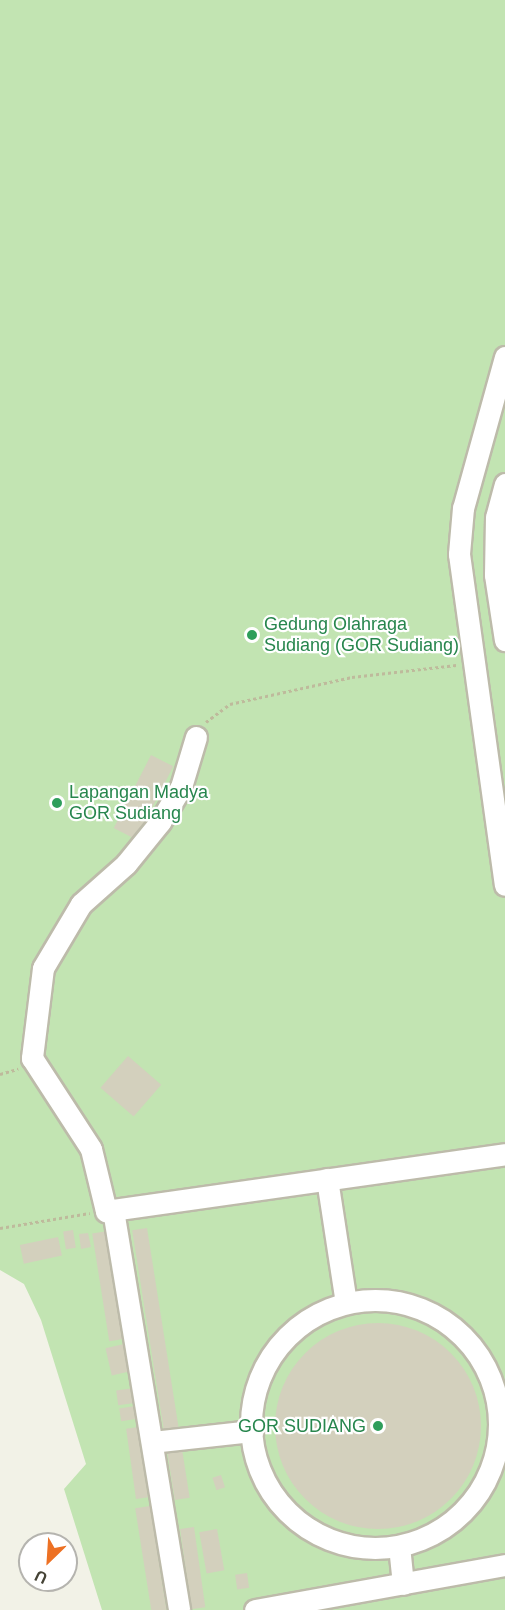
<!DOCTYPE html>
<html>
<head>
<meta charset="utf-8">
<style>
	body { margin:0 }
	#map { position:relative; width:505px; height:1610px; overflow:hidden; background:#f2f2e7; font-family:Helvetica,sans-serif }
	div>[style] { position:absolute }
	.green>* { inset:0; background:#c2e4b2 }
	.building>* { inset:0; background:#d3d0bd; transform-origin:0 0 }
	.round { border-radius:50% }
	.path>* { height:3px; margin-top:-1.5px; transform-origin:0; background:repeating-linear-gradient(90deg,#beba9c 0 3px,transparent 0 6px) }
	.roads { filter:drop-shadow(2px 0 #bdbbaa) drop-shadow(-2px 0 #bdbbaa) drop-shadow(0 2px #bdbbaa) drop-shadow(0 -2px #bdbbaa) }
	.minor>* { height:21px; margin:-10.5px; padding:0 10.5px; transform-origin:10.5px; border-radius:10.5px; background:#fff }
	.minor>.ring { margin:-10.5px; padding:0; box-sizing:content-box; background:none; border:21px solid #fff; border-radius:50% }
	.dots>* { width:16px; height:16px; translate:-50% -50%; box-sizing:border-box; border:3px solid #fff; border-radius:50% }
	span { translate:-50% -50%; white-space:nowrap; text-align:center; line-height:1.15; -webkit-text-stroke:4.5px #fff; paint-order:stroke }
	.leisure-label { font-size:18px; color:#27864d }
	.left { translate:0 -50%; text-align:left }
	.right { translate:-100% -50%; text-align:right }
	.north { position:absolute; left:18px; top:1532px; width:60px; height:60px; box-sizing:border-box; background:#fff; border:2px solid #b5b4af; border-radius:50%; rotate:205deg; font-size:16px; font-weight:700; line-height:24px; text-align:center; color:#454336 }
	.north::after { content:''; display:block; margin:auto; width:21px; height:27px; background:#ed7124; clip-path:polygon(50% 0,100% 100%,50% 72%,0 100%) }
</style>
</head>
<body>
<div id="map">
	<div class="green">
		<i style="clip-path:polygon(0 0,505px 0,505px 1610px,102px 1610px,64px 1489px,86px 1464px,41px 1320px,24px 1284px,0 1270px)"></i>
	</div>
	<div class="building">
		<i style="left:151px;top:755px;width:25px;height:82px;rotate:27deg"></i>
		<i style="left:128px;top:1056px;width:44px;height:42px;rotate:41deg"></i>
		<i style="left:147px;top:1228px;width:273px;height:15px;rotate:81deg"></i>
		<i style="left:73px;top:1230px;width:18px;height:10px;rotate:81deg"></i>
		<i style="left:108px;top:1231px;width:109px;height:16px;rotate:81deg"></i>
		<i style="clip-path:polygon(88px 1233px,91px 1247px,81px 1249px,79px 1234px)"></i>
		<i style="left:58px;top:1237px;width:19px;height:39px;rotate:78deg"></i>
		<i class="round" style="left:275px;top:1323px;width:206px;height:206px"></i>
		<i style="left:124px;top:1344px;width:28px;height:19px;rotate:77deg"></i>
		<i style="left:134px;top:1388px;width:15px;height:18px;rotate:82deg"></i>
		<i style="left:135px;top:1406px;width:13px;height:16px;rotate:81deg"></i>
		<i style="left:138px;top:1427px;width:71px;height:12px;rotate:82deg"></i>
		<i style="left:221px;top:1475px;width:13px;height:9px;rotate:72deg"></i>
		<i style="left:150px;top:1506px;width:105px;height:15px;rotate:81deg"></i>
		<i style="left:194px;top:1527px;width:81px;height:14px;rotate:82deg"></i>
		<i style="left:217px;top:1529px;width:42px;height:18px;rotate:80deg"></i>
		<i style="left:247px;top:1573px;width:15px;height:12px;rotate:82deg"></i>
	</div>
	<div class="path">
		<i style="left:206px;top:722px;width:30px;rotate:-37deg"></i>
		<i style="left:230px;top:704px;width:125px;rotate:-12.5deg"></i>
		<i style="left:352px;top:677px;width:105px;rotate:-6.6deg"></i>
		<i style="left:0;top:1074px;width:19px;rotate:-16deg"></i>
		<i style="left:0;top:1228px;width:91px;rotate:-9.5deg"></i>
	</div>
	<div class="roads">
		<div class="minor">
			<i style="left:505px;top:357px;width:157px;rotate:105.5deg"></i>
			<i style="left:463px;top:508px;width:46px;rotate:95deg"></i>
			<i style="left:459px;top:554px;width:334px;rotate:82.1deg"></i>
			<i style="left:505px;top:484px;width:34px;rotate:105deg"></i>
			<i style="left:496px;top:517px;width:58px;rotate:91deg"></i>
			<i style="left:495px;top:575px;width:66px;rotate:81.3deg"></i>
			<i style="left:196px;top:737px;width:52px;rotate:106.7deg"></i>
			<i style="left:181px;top:787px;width:41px;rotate:121deg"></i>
			<i style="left:160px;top:822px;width:54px;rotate:129deg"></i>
			<i style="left:126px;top:864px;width:60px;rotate:138.4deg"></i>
			<i style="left:81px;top:904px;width:74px;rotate:120.7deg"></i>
			<i style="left:43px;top:968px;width:91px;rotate:97deg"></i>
			<i style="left:32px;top:1058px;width:108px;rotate:57deg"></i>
			<i style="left:91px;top:1149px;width:64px;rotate:76.4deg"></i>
			<i style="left:106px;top:1211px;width:403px;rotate:-8.1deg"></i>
			<i style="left:327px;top:1179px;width:125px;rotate:81.3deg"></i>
			<i style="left:113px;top:1210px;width:405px;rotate:80.6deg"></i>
			<i class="ring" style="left:251px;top:1300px;width:227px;height:227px"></i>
			<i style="left:152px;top:1442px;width:101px;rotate:-6.3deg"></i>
			<i style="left:399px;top:1546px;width:38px;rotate:84deg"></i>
			<i style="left:255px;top:1610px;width:254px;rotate:-10.2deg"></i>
		</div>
	</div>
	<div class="dots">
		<i style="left:252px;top:635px;background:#2e9e5b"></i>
		<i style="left:57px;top:803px;background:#2e9e5b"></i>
		<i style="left:378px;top:1426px;background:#2e9e5b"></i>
	</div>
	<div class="leisure-label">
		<span class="left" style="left:264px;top:635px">Gedung Olahraga<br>Sudiang (GOR Sudiang)</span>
		<span class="left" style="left:69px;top:803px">Lapangan Madya<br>GOR Sudiang</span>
		<span class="right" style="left:366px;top:1426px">GOR SUDIANG</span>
	</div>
	<div class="north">U</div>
</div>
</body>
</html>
